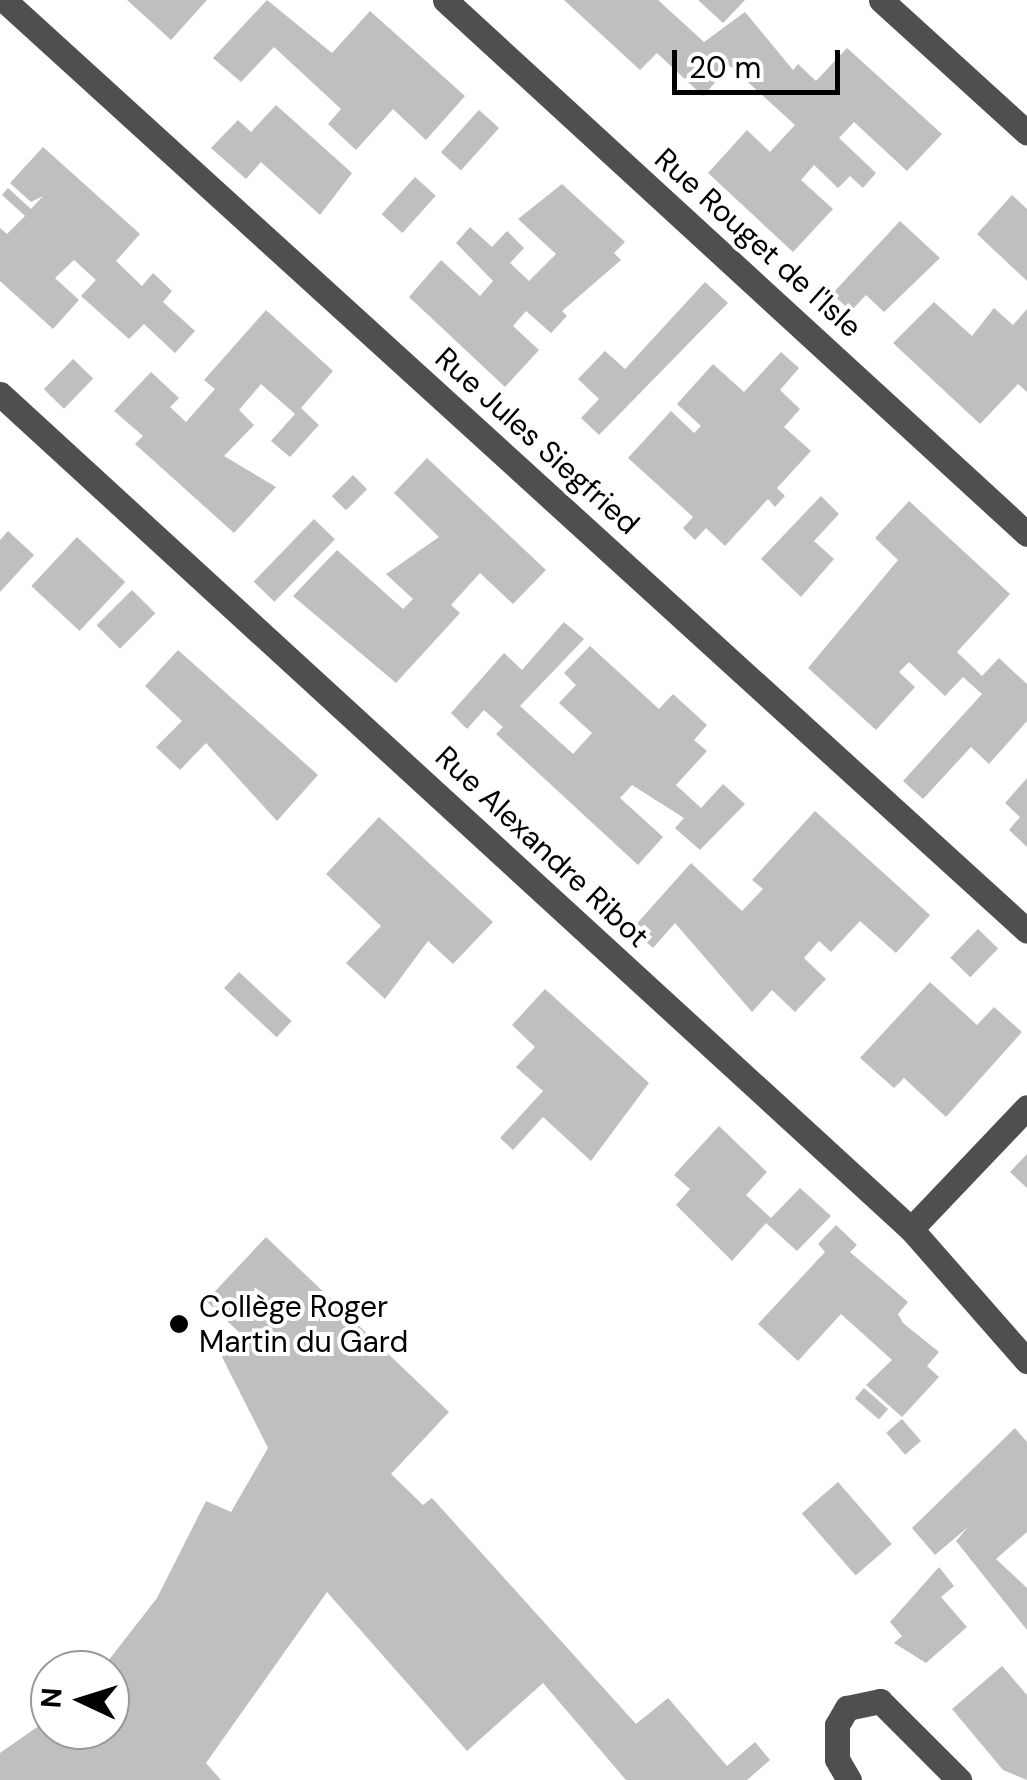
<!DOCTYPE html>
<html>
<head>
<meta charset="utf-8">
<style>
	body { margin:0 }
	#map { position:relative; width:1027px; height:1780px; overflow:hidden; background:#fff; font-family:"DM Sans",sans-serif }
	div>[style] { position:absolute }
	.building>* { inset:0; background:#bfbfbf; transform-origin:0 0 }
	.minor>* { height:25px; margin:-12.5px; padding:0 12.5px; transform-origin:12.5px; border-radius:12.5px; background:#4f4f4f }
	.dots>* { width:28px; height:28px; translate:-50% -50%; box-sizing:border-box; border:5px solid #fff; border-radius:50% }
	span { translate:-50% -50%; white-space:nowrap; text-align:center; line-height:1.15; -webkit-text-stroke:8px #fff; paint-order:stroke }
	.street-label { font-size:30px; color:#000 }
	.poi-label { font-size:30px; color:#000 }
	.left { translate:0 -50%; text-align:left }
	.north { position:absolute; left:30px; top:1650px; width:100px; height:100px; box-sizing:border-box; background:#fff; border:2px solid #999; border-radius:50%; rotate:274deg; font-size:28px; font-weight:700; line-height:40px; text-align:center; color:#000 }
	.north::after { content:''; display:block; margin:auto; width:35px; height:45px; background:#000; clip-path:polygon(50% 0,100% 100%,50% 72%,0 100%) }
	.scale { position:absolute; left:672px; top:50px; width:168px; height:45px; box-sizing:border-box; border:5px solid #000; border-top:0; padding-left:12px; font-size:30px; line-height:35px; white-space:nowrap; color:#000; -webkit-text-stroke:8px #fff; paint-order:stroke }
</style>
</head>
<body>
<div id="map">
	<div class="building">
		<i style="clip-path:polygon(127px 0,207px 0,171px 40px)"></i>
		<i style="clip-path:polygon(267px 0,332px 53px,370px 11px,465px 96px,426px 140px,393px 109px,356px 150px,328px 124px,341px 109px,274px 47px,241px 82px,213px 58px)"></i>
		<i style="clip-path:polygon(564px 0,658px 0,704px 42px,745px 12px,793px 70px,798px 64px,816px 81px,847px 48px,942px 134px,907px 171px,854px 122px,839px 138px,876px 173px,863px 188px,850px 176px,838px 188px,814px 165px,801px 180px,833px 209px,793px 252px,708px 173px,747px 130px,770px 152px,795px 125px,730px 66px,703px 96px,657px 53px,640px 70px)"></i>
		<i style="clip-path:polygon(698px 0,745px 0,723px 23px)"></i>
		<i style="clip-path:polygon(276px 105px,352px 173px,320px 215px,261px 162px,246px 179px,211px 148px,238px 120px,251px 132px)"></i>
		<i style="left:479px;top:110px;width:27px;height:57px;rotate:42deg"></i>
		<i style="clip-path:polygon(43px 147px,140px 234px,116px 261px,142px 286px,153px 273px,172px 291px,163px 302px,195px 331px,175px 353px,144px 324px,129px 339px,81px 296px,96px 280px,74px 260px,55px 278px,79px 300px,53px 329px,0 281px,0 228px,7px 234px,25px 216px,2px 195px,8px 188px,31px 209px,43px 196px,31px 202px,10px 183px)"></i>
		<i style="left:415px;top:177px;width:28px;height:50px;rotate:42deg"></i>
		<i style="clip-path:polygon(562px 184px,625px 242px,614px 253px,621px 260px,562px 311px,567px 316px,551px 333px,526px 311px,513px 326px,539px 350px,505px 387px,409px 297px,441px 260px,480px 296px,493px 281px,456px 243px,470px 227px,492px 247px,507px 231px,524px 248px,510px 263px,529px 281px,556px 254px,518px 219px)"></i>
		<i style="clip-path:polygon(1012px 195px,1027px 209px,1027px 281px,977px 234px)"></i>
		<i style="clip-path:polygon(900px 221px,940px 258px,884px 312px,866px 295px,851px 311px,832px 294px)"></i>
		<i style="clip-path:polygon(705px 282px,728px 303px,599px 435px,581px 418px,599px 399px,578px 379px,605px 351px,625px 369px)"></i>
		<i style="clip-path:polygon(934px 302px,972px 336px,994px 308px,1013px 325px,1027px 309px,1027px 392px,1018px 384px,980px 424px,893px 343px)"></i>
		<i style="clip-path:polygon(266px 310px,333px 371px,301px 408px,319px 425px,290px 457px,271px 441px,295px 414px,261px 384px,239px 410px,254px 425px,224px 456px,276px 487px,234px 533px,135px 444px,143px 436px,114px 411px,151px 372px,179px 398px,170px 407px,186px 422px,215px 389px,204px 380px)"></i>
		<i style="clip-path:polygon(781px 352px,799px 368px,780px 390px,800px 409px,784px 427px,811px 451px,777px 488px,785px 496px,775px 507px,768px 499px,725px 546px,706px 528px,695px 540px,683px 528px,693px 517px,628px 458px,671px 411px,694px 433px,701px 426px,677px 404px,713px 364px,744px 392px)"></i>
		<i style="left:73px;top:359px;width:28px;height:42px;rotate:44deg"></i>
		<i style="clip-path:polygon(427px 458px,546px 570px,513px 604px,480px 573px,451px 605px,460px 613px,396px 683px,293px 596px,337px 550px,403px 609px,413px 599px,386px 574px,439px 537px,394px 493px)"></i>
		<i style="left:353px;top:475px;width:20px;height:30px;rotate:45deg"></i>
		<i style="clip-path:polygon(821px 496px,839px 514px,814px 541px,834px 559px,801px 597px,761px 559px)"></i>
		<i style="clip-path:polygon(909px 501px,1010px 594px,957px 652px,982px 676px,999px 658px,1027px 684px,1027px 721px,989px 764px,971px 747px,923px 799px,903px 781px,982px 694px,963px 677px,945px 696px,909px 662px,899px 672px,915px 687px,876px 730px,808px 668px,898px 560px,875px 538px)"></i>
		<i style="left:314px;top:519px;width:29px;height:87px;rotate:44deg"></i>
		<i style="clip-path:polygon(8px 531px,34px 555px,0 592px,0 540px)"></i>
		<i style="left:77px;top:537px;width:66px;height:67px;rotate:43deg"></i>
		<i style="left:132px;top:590px;width:33px;height:50px;rotate:45deg"></i>
		<i style="clip-path:polygon(564px 622px,584px 639px,520px 706px,573px 754px,592px 733px,559px 703px,576px 685px,564px 673px,590px 646px,659px 709px,673px 694px,707px 725px,694px 740px,707px 751px,676px 785px,701px 808px,723px 784px,745px 804px,700px 850px,675px 828px,684px 818px,632px 785px,620px 798px,663px 837px,638px 865px,496px 734px,503px 727px,484px 710px,467px 729px,451px 713px,504px 653px,522px 670px)"></i>
		<i style="clip-path:polygon(178px 650px,318px 775px,277px 821px,206px 743px,180px 770px,156px 747px,182px 721px,145px 686px)"></i>
		<i style="clip-path:polygon(1027px 778px,1027px 847px,1009px 830px,1020px 817px,1005px 803px)"></i>
		<i style="clip-path:polygon(815px 811px,930px 915px,896px 953px,860px 921px,831px 952px,819px 941px,804px 958px,826px 979px,795px 1012px,772px 990px,752px 1012px,675px 923px,653px 948px,632px 929px,691px 863px,742px 911px,763px 889px,752px 880px)"></i>
		<i style="clip-path:polygon(379px 817px,493px 922px,453px 964px,428px 941px,385px 999px,346px 963px,381px 926px,326px 874px)"></i>
		<i style="left:978px;top:929px;width:28px;height:40px;rotate:44deg"></i>
		<i style="left:239px;top:972px;width:72px;height:22px;rotate:43deg"></i>
		<i style="clip-path:polygon(930px 982px,977px 1025px,994px 1007px,1022px 1032px,946px 1117px,904px 1078px,894px 1088px,860px 1058px)"></i>
		<i style="clip-path:polygon(545px 989px,649px 1083px,591px 1161px,543px 1117px,513px 1150px,500px 1138px,543px 1091px,516px 1067px,535px 1047px,512px 1025px)"></i>
		<i style="clip-path:polygon(719px 1126px,767px 1172px,746px 1195px,771px 1218px,800px 1188px,831px 1216px,797px 1251px,766px 1223px,732px 1261px,676px 1205px,690px 1189px,674px 1175px)"></i>
		<i style="clip-path:polygon(1027px 1154px,1027px 1188px,1010px 1172px)"></i>
		<i style="clip-path:polygon(836px 1225px,857px 1245px,850px 1252px,908px 1302px,898px 1314px,903px 1323px,939px 1352px,927px 1366px,939px 1377px,902px 1417px,866px 1385px,892px 1360px,841px 1314px,798px 1361px,758px 1324px,825px 1252px,818px 1244px)"></i>
		<i style="clip-path:polygon(266px 1237px,449px 1412px,391px 1474px,423px 1505px,432px 1498px,636px 1724px,668px 1698px,727px 1766px,755px 1742px,770px 1760px,747px 1780px,626px 1780px,543px 1683px,467px 1751px,327px 1592px,206px 1763px,221px 1780px,0 1780px,0 1753px,50px 1718px,50px 1730px,110px 1730px,110px 1670px,101px 1670px,157px 1598px,206px 1501px,231px 1512px,268px 1448px,222px 1357px,243px 1336px,206px 1301px)"></i>
		<i style="left:864px;top:1388px;width:32px;height:14px;rotate:41deg"></i>
		<i style="left:902px;top:1419px;width:29px;height:21px;rotate:49deg"></i>
		<i style="clip-path:polygon(1015px 1428px,1027px 1442px,1027px 1532px,996px 1559px,1027px 1588px,1027px 1630px,956px 1541px,968px 1527px,935px 1555px,912px 1528px)"></i>
		<i style="left:838px;top:1482px;width:82px;height:48px;rotate:49deg"></i>
		<i style="clip-path:polygon(939px 1567px,954px 1586px,941px 1597px,967px 1627px,926px 1663px,894px 1643px,902px 1636px,890px 1622px)"></i>
		<i style="clip-path:polygon(1002px 1666px,1027px 1695px,1027px 1780px,1003px 1770px,952px 1709px)"></i>
	</div>
	<div class="minor">
		<i style="left:4px;top:0;width:1383px;rotate:42.3deg"></i>
		<i style="left:445px;top:0;width:790px;rotate:42.54deg"></i>
		<i style="left:881px;top:0;width:197px;rotate:42.3deg"></i>
		<i style="left:0;top:394px;width:1236px;rotate:42.51deg"></i>
		<i style="left:911px;top:1229px;width:176px;rotate:48.7deg"></i>
		<i style="left:911px;top:1229px;width:168px;rotate:-46.4deg"></i>
		<i style="left:849px;top:1780px;width:24px;rotate:-120deg"></i>
		<i style="left:837px;top:1759px;width:34px;rotate:-90deg"></i>
		<i style="left:837px;top:1725px;width:20px;rotate:-60deg"></i>
		<i style="left:847px;top:1708px;width:34px;rotate:-12deg"></i>
		<i style="left:880px;top:1701px;width:112px;rotate:45deg"></i>
	</div>
	<div class="dots">
		<i style="left:179px;top:1324px;background:#000"></i>
	</div>
	<div class="street-label">
		<span style="left:758px;top:243px;rotate:42deg">Rue Rouget de l'Isle</span>
		<span style="left:537px;top:441px;rotate:42deg">Rue Jules Siegfried</span>
		<span style="left:542px;top:847px;rotate:43deg">Rue Alexandre Ribot</span>
	</div>
	<div class="poi-label">
		<span class="left" style="left:199px;top:1324px">Collège Roger<br>Martin du Gard</span>
	</div>
	<div class="north">N</div>
	<div class="scale">20 m</div>
</div>
</body>
</html>
